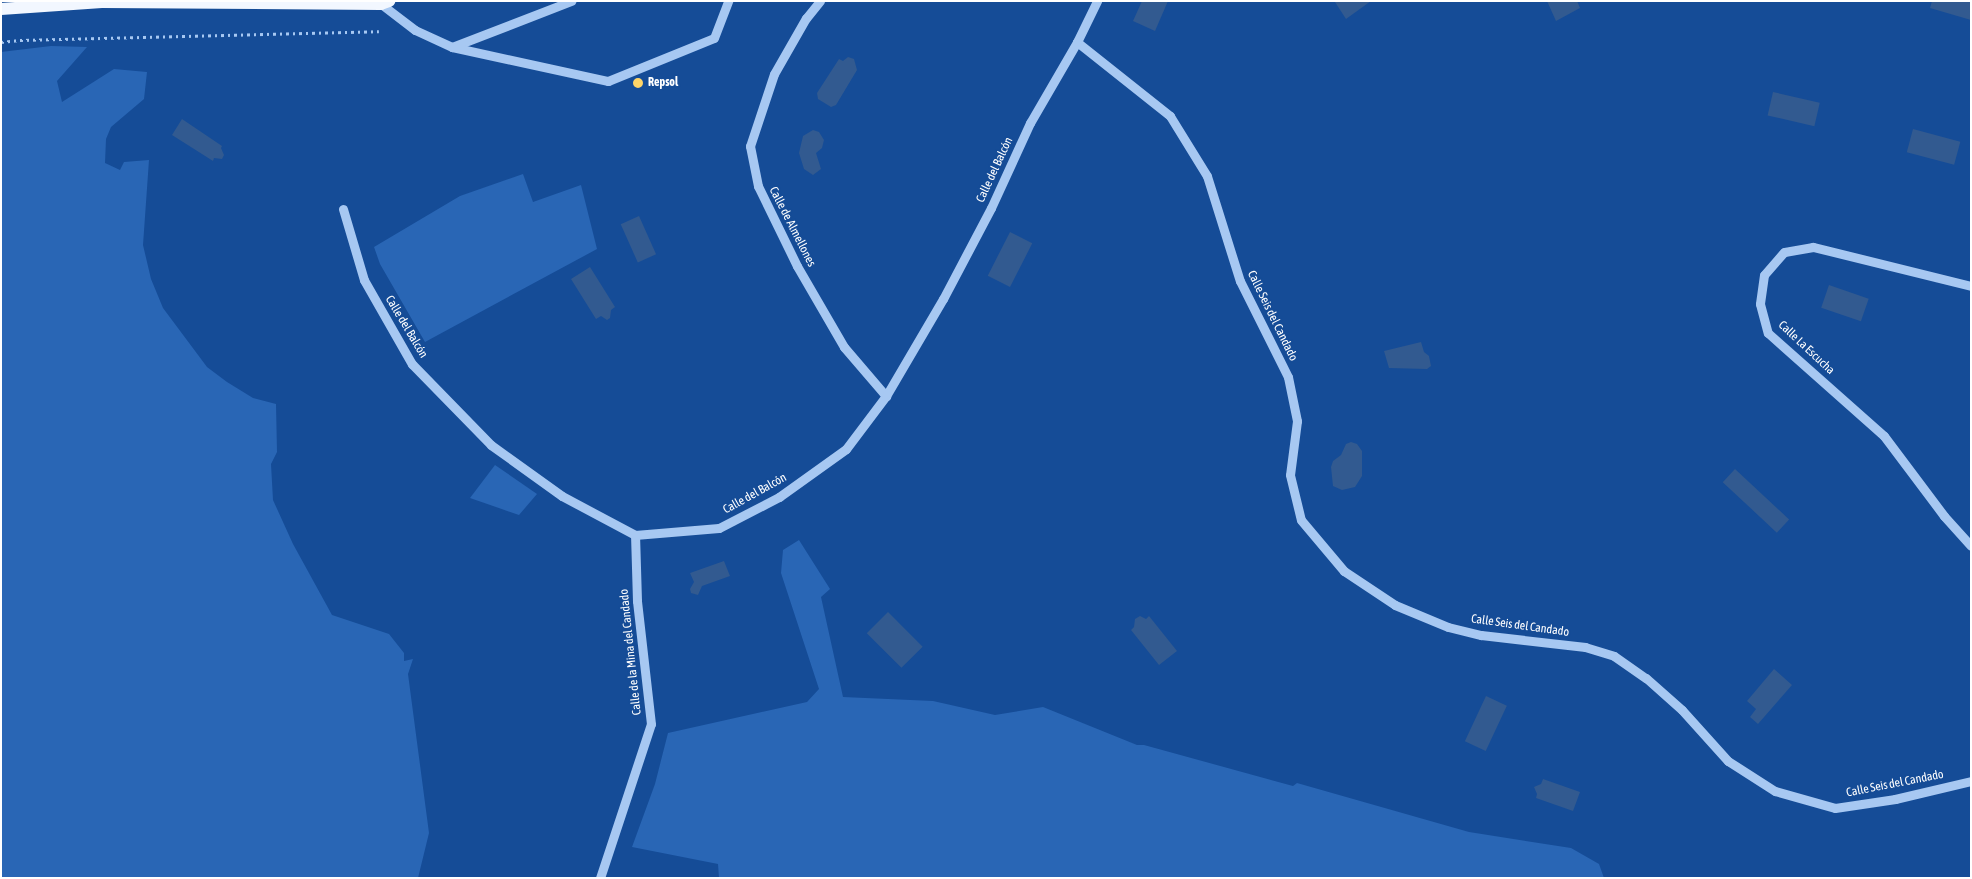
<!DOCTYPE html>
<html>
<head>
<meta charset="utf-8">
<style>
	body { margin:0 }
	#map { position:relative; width:1972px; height:879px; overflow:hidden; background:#154c97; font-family:"Asap Condensed",sans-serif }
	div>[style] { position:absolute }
	.green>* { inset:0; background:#2966b5 }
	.water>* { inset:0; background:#325a90; transform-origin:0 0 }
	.path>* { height:3px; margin-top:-1.5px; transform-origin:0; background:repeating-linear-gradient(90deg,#a7c8f2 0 2.5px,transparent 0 6.5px) }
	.minor>* { height:9px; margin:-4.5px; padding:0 4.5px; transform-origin:4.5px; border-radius:4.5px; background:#a7c8f2 }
	.major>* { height:12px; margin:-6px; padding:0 6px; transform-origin:6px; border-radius:6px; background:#f2f7ff }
	.dots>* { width:14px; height:14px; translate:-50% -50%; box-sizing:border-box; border:2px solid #154c97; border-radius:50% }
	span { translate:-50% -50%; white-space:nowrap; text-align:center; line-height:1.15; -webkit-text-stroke:4px #154c97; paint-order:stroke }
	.poi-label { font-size:12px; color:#fff; font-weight:700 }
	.left { translate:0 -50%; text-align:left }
	.street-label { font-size:12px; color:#fff }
	.frame { position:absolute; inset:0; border:2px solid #fff; pointer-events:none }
</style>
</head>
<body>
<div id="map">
	<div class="green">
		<i style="clip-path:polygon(51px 46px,87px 47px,57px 81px,62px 102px,114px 69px,147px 72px,144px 99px,111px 127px,106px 139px,105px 163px,120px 170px,124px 162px,149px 160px,143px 245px,151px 279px,163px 308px,207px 367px,227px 382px,253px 398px,276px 404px,277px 452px,271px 464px,273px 500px,293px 544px,332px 615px,389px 634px,404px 653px,404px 661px,413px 659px,408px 674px,429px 833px,418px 878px,1px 878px,1px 52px)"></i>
		<i style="clip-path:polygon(523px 174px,533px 202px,581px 185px,597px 249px,425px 342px,380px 264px,374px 247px,460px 196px)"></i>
		<i style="clip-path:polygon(495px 465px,537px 494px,519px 515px,470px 498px)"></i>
		<i style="clip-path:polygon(799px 540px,830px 589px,821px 597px,843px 697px,933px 701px,995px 715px,1043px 707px,1137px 745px,1144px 745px,1293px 786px,1297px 783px,1469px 832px,1571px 848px,1599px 864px,1604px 878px,719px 878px,718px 864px,632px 847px,655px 784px,668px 733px,807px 702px,819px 689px,781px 573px,783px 550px)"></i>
	</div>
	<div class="water">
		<i style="clip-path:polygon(1142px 1px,1168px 1px,1155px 31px,1133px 21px)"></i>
		<i style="clip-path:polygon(1337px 1px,1371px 1px,1346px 19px,1335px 2px)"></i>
		<i style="clip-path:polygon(1547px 1px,1577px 1px,1580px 8px,1556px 21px)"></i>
		<i style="clip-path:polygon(1932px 1px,1971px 1px,1971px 20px,1930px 8px)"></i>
		<i style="clip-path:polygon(848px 57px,854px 59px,857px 70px,836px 105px,831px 107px,818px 99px,817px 93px,839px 59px,843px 61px)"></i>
		<i style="left:1773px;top:92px;width:48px;height:24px;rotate:13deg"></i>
		<i style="clip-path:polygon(182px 119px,222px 146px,221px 148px,224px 155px,222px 159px,214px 158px,213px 161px,172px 135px)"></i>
		<i style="left:1913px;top:129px;width:49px;height:24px;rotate:15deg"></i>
		<i style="clip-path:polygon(813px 130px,819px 132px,824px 140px,822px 148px,816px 153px,821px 169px,813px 175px,804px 169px,799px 153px,803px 136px)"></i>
		<i style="left:639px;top:216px;width:42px;height:20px;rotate:66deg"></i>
		<i style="left:1010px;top:232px;width:25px;height:49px;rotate:27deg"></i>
		<i style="clip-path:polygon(590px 267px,615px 307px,611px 310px,610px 318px,607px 320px,601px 316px,596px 319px,571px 279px)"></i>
		<i style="left:1829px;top:285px;width:42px;height:24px;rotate:19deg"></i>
		<i style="clip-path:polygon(1421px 342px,1424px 352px,1429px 356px,1431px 366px,1427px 369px,1389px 368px,1384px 351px)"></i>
		<i style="clip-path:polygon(1351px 442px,1357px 444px,1362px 451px,1362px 476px,1355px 487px,1342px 490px,1333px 486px,1331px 467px,1333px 461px,1341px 455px,1346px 444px)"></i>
		<i style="left:1735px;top:469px;width:74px;height:18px;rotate:43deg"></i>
		<i style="clip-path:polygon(724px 561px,730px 576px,702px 586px,698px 595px,691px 593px,690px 589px,694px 582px,690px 573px)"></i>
		<i style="left:888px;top:612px;width:49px;height:30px;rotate:45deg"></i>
		<i style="clip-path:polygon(1140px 616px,1146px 619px,1149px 616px,1177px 651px,1159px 665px,1131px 630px,1134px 627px,1135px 619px)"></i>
		<i style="clip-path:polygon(1774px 669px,1792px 685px,1758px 724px,1750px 717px,1756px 709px,1747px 701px)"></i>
		<i style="left:1486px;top:696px;width:23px;height:50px;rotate:25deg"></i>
		<i style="clip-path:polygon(1543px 779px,1580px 792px,1573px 811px,1536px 798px,1537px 794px,1534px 787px,1541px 784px)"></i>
	</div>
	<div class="path">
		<i style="left:1px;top:42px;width:19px;rotate:-6deg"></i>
		<i style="left:20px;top:40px;width:359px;rotate:-1.4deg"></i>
	</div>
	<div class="minor">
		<i style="left:820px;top:1px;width:22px;rotate:129deg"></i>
		<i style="left:806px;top:18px;width:64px;rotate:119.7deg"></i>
		<i style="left:774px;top:74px;width:76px;rotate:108.4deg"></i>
		<i style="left:750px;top:146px;width:41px;rotate:78.7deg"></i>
		<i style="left:758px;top:186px;width:89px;rotate:64deg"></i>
		<i style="left:797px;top:266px;width:94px;rotate:59.9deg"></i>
		<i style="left:844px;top:347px;width:65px;rotate:49.4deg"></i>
		<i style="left:381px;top:4px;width:43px;rotate:37.4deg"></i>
		<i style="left:415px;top:30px;width:41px;rotate:24.7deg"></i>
		<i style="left:452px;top:47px;width:128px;rotate:-21.1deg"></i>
		<i style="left:1077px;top:42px;width:119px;rotate:38.5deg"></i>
		<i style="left:1170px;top:116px;width:70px;rotate:58.3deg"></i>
		<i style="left:1207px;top:176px;width:110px;rotate:72.6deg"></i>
		<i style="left:1240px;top:281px;width:107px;rotate:63.4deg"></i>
		<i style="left:1288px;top:377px;width:45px;rotate:78.4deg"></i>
		<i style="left:1297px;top:421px;width:54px;rotate:97.4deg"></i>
		<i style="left:1290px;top:475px;width:46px;rotate:76.3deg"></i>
		<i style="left:1301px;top:520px;width:67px;rotate:49.9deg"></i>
		<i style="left:1344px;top:571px;width:61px;rotate:33.7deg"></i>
		<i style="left:1395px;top:605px;width:57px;rotate:22.5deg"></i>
		<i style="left:1448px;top:627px;width:34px;rotate:14deg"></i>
		<i style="left:1481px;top:635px;width:105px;rotate:6.6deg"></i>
		<i style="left:1585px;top:647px;width:30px;rotate:17deg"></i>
		<i style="left:1614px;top:656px;width:39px;rotate:35deg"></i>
		<i style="left:1646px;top:678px;width:48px;rotate:41.6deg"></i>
		<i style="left:1682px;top:710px;width:69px;rotate:48deg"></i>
		<i style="left:1728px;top:761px;width:56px;rotate:32.6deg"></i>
		<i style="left:1775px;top:791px;width:62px;rotate:15.8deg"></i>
		<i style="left:1835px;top:808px;width:61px;rotate:-8.5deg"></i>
		<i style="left:1895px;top:799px;width:78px;rotate:-13.3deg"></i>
		<i style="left:452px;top:47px;width:160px;rotate:12.3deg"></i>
		<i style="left:608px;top:81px;width:114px;rotate:-22.1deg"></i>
		<i style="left:714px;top:38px;width:40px;rotate:-69deg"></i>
		<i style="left:343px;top:209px;width:74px;rotate:73.5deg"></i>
		<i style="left:364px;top:280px;width:97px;rotate:60.3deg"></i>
		<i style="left:412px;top:364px;width:113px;rotate:45.7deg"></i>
		<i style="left:491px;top:445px;width:87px;rotate:35.7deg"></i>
		<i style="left:562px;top:496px;width:83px;rotate:28.1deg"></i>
		<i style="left:635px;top:535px;width:84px;rotate:-4.8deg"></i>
		<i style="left:719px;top:528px;width:68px;rotate:-27.3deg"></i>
		<i style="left:779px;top:497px;width:82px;rotate:-35.6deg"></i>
		<i style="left:846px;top:449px;width:66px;rotate:-53deg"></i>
		<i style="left:886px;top:396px;width:113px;rotate:-59.6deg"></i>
		<i style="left:943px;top:299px;width:103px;rotate:-62.2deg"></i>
		<i style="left:991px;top:208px;width:94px;rotate:-65.4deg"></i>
		<i style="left:1030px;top:123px;width:94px;rotate:-59.9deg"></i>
		<i style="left:1077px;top:42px;width:46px;rotate:-64deg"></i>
		<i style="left:1971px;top:286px;width:163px;rotate:-166.1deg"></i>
		<i style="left:1813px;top:247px;width:29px;rotate:170deg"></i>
		<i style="left:1784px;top:252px;width:30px;rotate:131deg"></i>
		<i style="left:1764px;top:275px;width:29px;rotate:98deg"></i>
		<i style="left:1760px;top:304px;width:30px;rotate:75deg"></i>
		<i style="left:1768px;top:333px;width:155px;rotate:41.6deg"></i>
		<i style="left:1884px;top:436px;width:100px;rotate:53.1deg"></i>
		<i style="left:1944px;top:516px;width:40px;rotate:48deg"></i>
		<i style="left:600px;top:878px;width:162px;rotate:-71.7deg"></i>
		<i style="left:651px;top:724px;width:124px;rotate:-96.5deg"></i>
		<i style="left:637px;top:601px;width:66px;rotate:-91.7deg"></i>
	</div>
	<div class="major">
		<i style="left:1px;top:9px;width:101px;rotate:-4deg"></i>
		<i style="left:102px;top:2px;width:279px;rotate:0.4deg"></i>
		<i style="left:381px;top:4px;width:9px;rotate:-21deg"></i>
	</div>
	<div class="dots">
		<i style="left:638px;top:83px;background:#ffd568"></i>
	</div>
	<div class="poi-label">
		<span class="left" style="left:648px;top:83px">Repsol</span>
	</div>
	<div class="street-label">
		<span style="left:995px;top:170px;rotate:-65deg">Calle del Balcón</span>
		<span style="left:792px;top:227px;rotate:63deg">Calle de Almellones</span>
		<span style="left:1272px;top:316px;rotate:64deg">Calle Seis del Candado</span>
		<span style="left:406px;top:327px;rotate:59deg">Calle del Balcón</span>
		<span style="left:1806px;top:348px;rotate:43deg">Calle La Escucha</span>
		<span style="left:755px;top:494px;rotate:-29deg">Calle del Balcón</span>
		<span style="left:1520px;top:626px;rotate:8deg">Calle Seis del Candado</span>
		<span style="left:631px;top:652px;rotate:-96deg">Calle de la Mina del Candado</span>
		<span style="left:1895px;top:784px;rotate:-11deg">Calle Seis del Candado</span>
	</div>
	<div class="frame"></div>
</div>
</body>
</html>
